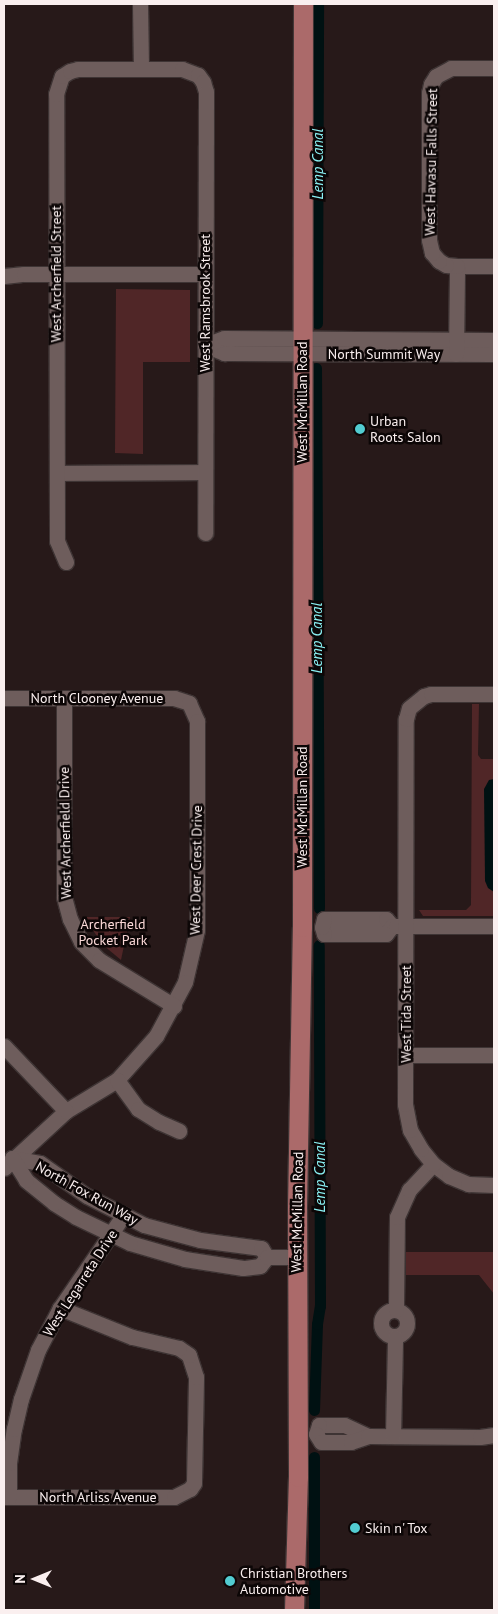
<!DOCTYPE html>
<html>
<head>
<meta charset="utf-8">
<style>
	body { margin:0 }
	#map { position:relative; width:498px; height:1614px; overflow:hidden; background:#271919; font-family:"PT Sans",sans-serif }
	div>[style] { position:absolute }
	.green>* { inset:0; background:#502627 }
	.water>* { inset:0; background:#001112 }
	.canal>* { height:11px; margin:-5.5px; padding:0 5.5px; transform-origin:5.5px; border-radius:5.5px; background:#001112 }
	.roads { filter:drop-shadow(1px 0 #3e3434) drop-shadow(-1px 0 #3e3434) drop-shadow(0 1px #3e3434) drop-shadow(0 -1px #3e3434) }
	.minor>* { height:15px; margin:-7.5px; padding:0 7.5px; transform-origin:7.5px; border-radius:7.5px; background:#6e5d5c }
	.minor>.ring { margin:-7.5px; padding:0; box-sizing:content-box; background:none; border:15px solid #6e5d5c; border-radius:50% }
	.major>* { height:19px; margin:-9.5px; padding:0 9.5px; transform-origin:9.5px; border-radius:9.5px; background:#ab6a6a }
	.dots>* { width:14px; height:14px; translate:-50% -50%; box-sizing:border-box; border:2px solid #0c0606; border-radius:50% }
	span { translate:-50% -50%; white-space:nowrap; text-align:center; line-height:1.15; -webkit-text-stroke:5px #0c0606; paint-order:stroke }
	.street-label { font-size:14px; color:#faefef }
	.poi-label { font-size:14px; color:#faefef }
	.left { translate:0 -50%; text-align:left }
	.park-label { font-size:14px; color:#fad8d7 }
	.water-label { font-size:15px; color:#8af0f3; font-style:italic }
	.frame { position:absolute; inset:0; border:5px solid #faefef; pointer-events:none }
	.north { position:absolute; left:10px; top:1554px; width:50px; height:50px; -webkit-text-stroke:4px #0c0606; paint-order:stroke; rotate:270deg; font-size:14px; font-weight:700; line-height:20px; text-align:center; color:#faefef }
	.north::after { content:''; display:block; margin:auto; width:18px; height:22px; background:#faefef; clip-path:polygon(50% 0,100% 100%,50% 72%,0 100%) }
</style>
</head>
<body>
<div id="map">
	<div class="green">
		<i style="clip-path:polygon(116px 289px,190px 290px,190px 362px,143px 362px,143px 454px,115px 453px)"></i>
		<i style="clip-path:polygon(472px 704px,479px 704px,478px 755px,481px 759px,494px 759px,494px 916px,423px 916px,419px 910px,466px 910px,471px 905px)"></i>
		<i style="clip-path:polygon(84px 917px,130px 917px,121px 960px,103px 945px)"></i>
		<i style="clip-path:polygon(405px 1252px,494px 1252px,494px 1294px,479px 1275px,406px 1275px)"></i>
	</div>
	<div class="water">
		<i style="clip-path:polygon(494px 779px,494px 892px,488px 888px,485px 881px,484px 789px,489px 780px)"></i>
	</div>
	<div class="canal">
		<i style="left:317px;top:323px;width:319px;rotate:-89.8deg"></i>
		<i style="left:316px;top:368px;width:540px;rotate:89.68deg"></i>
		<i style="left:314px;top:1410px;width:86px;rotate:-88deg"></i>
		<i style="left:317px;top:1324px;width:18px;rotate:-81deg"></i>
		<i style="left:320px;top:1306px;width:361px;rotate:-90.2deg"></i>
		<i style="left:314px;top:1610px;width:153px;rotate:-90deg"></i>
	</div>
	<div class="roads">
		<div class="minor">
			<i style="left:140px;top:4px;width:65px;rotate:89.1deg"></i>
			<i style="left:457px;top:266px;width:37px"></i>
			<i style="left:4px;top:276px;width:20px;rotate:-6deg"></i>
			<i style="left:24px;top:274px;width:181px"></i>
			<i style="left:205px;top:345px;width:21px;rotate:23deg"></i>
			<i style="left:224px;top:353px;width:270px;rotate:0.2deg"></i>
			<i style="left:205px;top:345px;width:20px;rotate:-20deg"></i>
			<i style="left:224px;top:338px;width:270px;rotate:0.4deg"></i>
			<i style="left:456px;top:354px;width:88px;rotate:-89.3deg"></i>
			<i style="left:457px;top:266px;width:11px;rotate:-175deg"></i>
			<i style="left:446px;top:265px;width:8px;rotate:-150deg"></i>
			<i style="left:439px;top:261px;width:11px;rotate:-131deg"></i>
			<i style="left:432px;top:253px;width:13px;rotate:-103deg"></i>
			<i style="left:429px;top:240px;width:147px;rotate:-90deg"></i>
			<i style="left:429px;top:93px;width:9px;rotate:-77deg"></i>
			<i style="left:431px;top:84px;width:9px;rotate:-58deg"></i>
			<i style="left:436px;top:76px;width:17px;rotate:-28deg"></i>
			<i style="left:451px;top:68px;width:43px"></i>
			<i style="left:57px;top:473px;width:148px;rotate:-0.4deg"></i>
			<i style="left:66px;top:562px;width:23px;rotate:-113deg"></i>
			<i style="left:57px;top:541px;width:447px;rotate:-90.1deg"></i>
			<i style="left:56px;top:94px;width:19px;rotate:-72deg"></i>
			<i style="left:62px;top:76px;width:9px;rotate:-32deg"></i>
			<i style="left:70px;top:71px;width:8px;rotate:-14deg"></i>
			<i style="left:78px;top:69px;width:104px"></i>
			<i style="left:182px;top:69px;width:17px;rotate:21deg"></i>
			<i style="left:198px;top:75px;width:9px;rotate:54deg"></i>
			<i style="left:203px;top:82px;width:10px;rotate:73deg"></i>
			<i style="left:206px;top:92px;width:441px;rotate:90.1deg"></i>
			<i style="left:4px;top:698px;width:170px"></i>
			<i style="left:174px;top:698px;width:16px;rotate:18deg"></i>
			<i style="left:189px;top:703px;width:20px;rotate:66deg"></i>
			<i style="left:197px;top:721px;width:209px;rotate:90deg"></i>
			<i style="left:197px;top:930px;width:53px;rotate:103deg"></i>
			<i style="left:185px;top:982px;width:61px;rotate:118.2deg"></i>
			<i style="left:156px;top:1036px;width:59px;rotate:131.6deg"></i>
			<i style="left:117px;top:1080px;width:60px;rotate:148.7deg"></i>
			<i style="left:66px;top:1111px;width:84px;rotate:137.4deg"></i>
			<i style="left:64px;top:698px;width:199px;rotate:90deg"></i>
			<i style="left:64px;top:897px;width:23px;rotate:75deg"></i>
			<i style="left:70px;top:919px;width:25px;rotate:64deg"></i>
			<i style="left:81px;top:942px;width:25px;rotate:45deg"></i>
			<i style="left:99px;top:960px;width:88px;rotate:31.5deg"></i>
			<i style="left:324px;top:919px;width:62px"></i>
			<i style="left:386px;top:919px;width:9px;rotate:49deg"></i>
			<i style="left:392px;top:926px;width:10px;rotate:127deg"></i>
			<i style="left:386px;top:934px;width:62px;rotate:180deg"></i>
			<i style="left:324px;top:934px;width:7px;rotate:-106deg"></i>
			<i style="left:322px;top:927px;width:8px;rotate:-76deg"></i>
			<i style="left:396px;top:926px;width:98px"></i>
			<i style="left:4px;top:1046px;width:90px;rotate:46.4deg"></i>
			<i style="left:406px;top:1055px;width:88px"></i>
			<i style="left:117px;top:1080px;width:36px;rotate:54deg"></i>
			<i style="left:138px;top:1109px;width:25px;rotate:32deg"></i>
			<i style="left:159px;top:1122px;width:22px;rotate:24deg"></i>
			<i style="left:12px;top:1158px;width:28px;rotate:10deg"></i>
			<i style="left:40px;top:1163px;width:57px;rotate:35.1deg"></i>
			<i style="left:87px;top:1196px;width:64px;rotate:27deg"></i>
			<i style="left:144px;top:1225px;width:58px;rotate:15deg"></i>
			<i style="left:200px;top:1240px;width:62px;rotate:7.5deg"></i>
			<i style="left:261px;top:1248px;width:11px;rotate:56deg"></i>
			<i style="left:267px;top:1257px;width:11px;rotate:128deg"></i>
			<i style="left:260px;top:1266px;width:17px;rotate:173deg"></i>
			<i style="left:243px;top:1268px;width:59px;rotate:-171.2deg"></i>
			<i style="left:185px;top:1259px;width:57px;rotate:-163.8deg"></i>
			<i style="left:130px;top:1243px;width:60px;rotate:-154.3deg"></i>
			<i style="left:76px;top:1217px;width:26px;rotate:-148deg"></i>
			<i style="left:54px;top:1203px;width:36px;rotate:-141deg"></i>
			<i style="left:26px;top:1180px;width:26px;rotate:-122deg"></i>
			<i style="left:433px;top:1164px;width:20px;rotate:37deg"></i>
			<i style="left:449px;top:1176px;width:21px;rotate:23deg"></i>
			<i style="left:468px;top:1184px;width:26px;rotate:2deg"></i>
			<i style="left:267px;top:1257px;width:29px"></i>
			<i class="ring" style="left:381px;top:1310px;width:11px;height:11px"></i>
			<i style="left:396px;top:1310px;width:93px;rotate:-89.4deg"></i>
			<i style="left:397px;top:1217px;width:30px;rotate:-66deg"></i>
			<i style="left:409px;top:1190px;width:35px;rotate:-47deg"></i>
			<i style="left:433px;top:1164px;width:19px;rotate:-129deg"></i>
			<i style="left:421px;top:1149px;width:22px;rotate:-120deg"></i>
			<i style="left:410px;top:1130px;width:26px;rotate:-101deg"></i>
			<i style="left:405px;top:1104px;width:385px;rotate:-89.9deg"></i>
			<i style="left:406px;top:719px;width:11px;rotate:-75deg"></i>
			<i style="left:409px;top:708px;width:19px;rotate:-39deg"></i>
			<i style="left:424px;top:696px;width:7px;rotate:-16deg"></i>
			<i style="left:431px;top:694px;width:63px"></i>
			<i style="left:368px;top:1436px;width:26px;rotate:-155deg"></i>
			<i style="left:344px;top:1425px;width:25px;rotate:180deg"></i>
			<i style="left:319px;top:1425px;width:9px;rotate:108deg"></i>
			<i style="left:316px;top:1434px;width:9px;rotate:58deg"></i>
			<i style="left:321px;top:1442px;width:30px"></i>
			<i style="left:351px;top:1442px;width:18px;rotate:-19deg"></i>
			<i style="left:368px;top:1436px;width:112px;rotate:0.5deg"></i>
			<i style="left:480px;top:1437px;width:14px;rotate:-8deg"></i>
			<i style="left:393px;top:1436px;width:99px;rotate:-88.8deg"></i>
			<i style="left:4px;top:1497px;width:170px"></i>
			<i style="left:174px;top:1497px;width:18px;rotate:-27deg"></i>
			<i style="left:190px;top:1489px;width:7px;rotate:-56deg"></i>
			<i style="left:194px;top:1483px;width:106px;rotate:-88.9deg"></i>
			<i style="left:196px;top:1377px;width:23px;rotate:-108deg"></i>
			<i style="left:189px;top:1355px;width:12px;rotate:-145deg"></i>
			<i style="left:179px;top:1348px;width:48px;rotate:-166.8deg"></i>
			<i style="left:132px;top:1337px;width:78px;rotate:-158.1deg"></i>
			<i style="left:9px;top:1497px;width:34px;rotate:-90deg"></i>
			<i style="left:9px;top:1463px;width:34px;rotate:-82deg"></i>
			<i style="left:14px;top:1429px;width:31px;rotate:-77deg"></i>
			<i style="left:21px;top:1399px;width:52px;rotate:-70.9deg"></i>
			<i style="left:38px;top:1350px;width:47px;rotate:-62.4deg"></i>
			<i style="left:60px;top:1308px;width:112px;rotate:-55.6deg"></i>
		</div>
		<div class="major">
			<i style="left:294px;top:1610px;width:133px;rotate:-88.3deg"></i>
			<i style="left:298px;top:1477px;width:269px;rotate:-90.2deg"></i>
			<i style="left:297px;top:1208px;width:281px;rotate:-89deg"></i>
			<i style="left:302px;top:927px;width:923px;rotate:-89.94deg"></i>
		</div>
	</div>
	<div class="dots">
		<i style="left:360px;top:429px;background:#52ccd1"></i>
		<i style="left:355px;top:1528px;background:#52ccd1"></i>
		<i style="left:230px;top:1581px;background:#52ccd1"></i>
	</div>
	<div class="street-label">
		<span style="left:431px;top:162px;rotate:-89deg">West Havasu Falls Street</span>
		<span style="left:56px;top:274px;rotate:-90deg">West Archerfield Street</span>
		<span style="left:205px;top:303px;rotate:-90deg">West Ramsbrook Street</span>
		<span style="left:384px;top:354px">North Summit Way</span>
		<span style="left:302px;top:402px;rotate:-90deg">West McMillan Road</span>
		<span style="left:97px;top:698px">North Clooney Avenue</span>
		<span style="left:302px;top:807px;rotate:-90deg">West McMillan Road</span>
		<span style="left:65px;top:833px;rotate:-91deg">West Archerfield Drive</span>
		<span style="left:196px;top:870px;rotate:-89deg">West Deer Crest Drive</span>
		<span style="left:406px;top:1014px;rotate:-90deg">West Tida Street</span>
		<span style="left:87px;top:1193px;rotate:29deg">North Fox Run Way</span>
		<span style="left:297px;top:1212px;rotate:-89deg">West McMillan Road</span>
		<span style="left:80px;top:1283px;rotate:-57deg">West Legarreta Drive</span>
		<span style="left:98px;top:1497px">North Arliss Avenue</span>
	</div>
	<div class="poi-label">
		<span class="left" style="left:370px;top:429px">Urban<br>Roots Salon</span>
		<span class="left" style="left:365px;top:1528px">Skin n' Tox</span>
		<span class="left" style="left:240px;top:1581px">Christian Brothers<br>Automotive</span>
	</div>
	<div class="park-label">
		<span style="left:113px;top:932px">Archerfield<br>Pocket Park</span>
	</div>
	<div class="water-label">
		<span style="left:318px;top:164px;rotate:-90deg">Lemp Canal</span>
		<span style="left:317px;top:638px;rotate:-90deg">Lemp Canal</span>
		<span style="left:320px;top:1177px;rotate:-90deg">Lemp Canal</span>
	</div>
	<div class="frame"></div>
	<div class="north">N</div>
</div>
</body>
</html>
